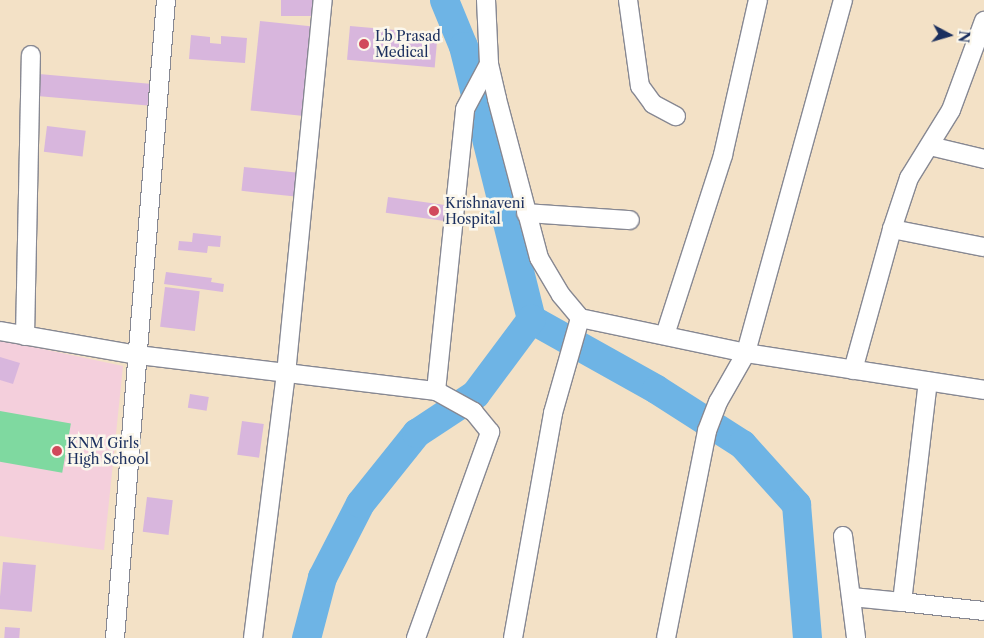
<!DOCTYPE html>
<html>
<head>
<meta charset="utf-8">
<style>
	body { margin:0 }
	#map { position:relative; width:984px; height:638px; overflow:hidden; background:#f3e1c6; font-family:"Libre Caslon Text",serif }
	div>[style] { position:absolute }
	.built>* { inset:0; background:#f4cfdc }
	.green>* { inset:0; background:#7fd9a0; transform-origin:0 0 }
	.river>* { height:29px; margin:-14.5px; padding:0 14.5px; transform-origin:14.5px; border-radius:14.5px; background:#6eb4e5 }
	.building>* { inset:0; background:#d8b6dd; transform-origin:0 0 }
	.roads { filter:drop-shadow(1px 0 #878892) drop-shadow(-1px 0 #878892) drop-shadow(0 1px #878892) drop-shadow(0 -1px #878892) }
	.street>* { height:18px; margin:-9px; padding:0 9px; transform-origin:9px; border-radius:9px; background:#fff }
	.dots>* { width:14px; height:14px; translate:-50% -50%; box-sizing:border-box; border:2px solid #fbf7ec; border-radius:50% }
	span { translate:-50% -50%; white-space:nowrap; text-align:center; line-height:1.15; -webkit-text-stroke:5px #fbf7ec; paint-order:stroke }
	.poi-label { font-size:14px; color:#1b2f5e }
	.left { translate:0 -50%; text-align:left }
	.north { position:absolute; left:924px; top:10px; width:50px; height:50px; -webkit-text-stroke:4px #fbf7ec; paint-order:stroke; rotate:96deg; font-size:14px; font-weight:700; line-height:20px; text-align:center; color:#1b2f5e }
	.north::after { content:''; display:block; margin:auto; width:18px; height:22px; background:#1b2f5e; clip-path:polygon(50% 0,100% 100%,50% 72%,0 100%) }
</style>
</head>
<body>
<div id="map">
	<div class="built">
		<i style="clip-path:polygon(0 340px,123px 366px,104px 550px,0 536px)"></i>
	</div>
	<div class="green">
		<i style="left:0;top:411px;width:72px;height:50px;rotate:10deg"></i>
	</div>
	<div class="river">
		<i style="left:444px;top:0;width:50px;rotate:67.6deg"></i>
		<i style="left:463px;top:46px;width:281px;rotate:76deg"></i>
		<i style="left:531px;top:319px;width:143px;rotate:29.2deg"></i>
		<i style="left:656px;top:389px;width:102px;rotate:32.6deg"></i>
		<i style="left:742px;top:444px;width:81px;rotate:48deg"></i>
		<i style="left:796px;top:504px;width:134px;rotate:85.3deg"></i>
		<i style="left:306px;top:638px;width:63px;rotate:-75.3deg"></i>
		<i style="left:322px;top:577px;width:83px;rotate:-62.8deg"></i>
		<i style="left:360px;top:503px;width:90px;rotate:-51.3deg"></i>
		<i style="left:416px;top:433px;width:71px;rotate:-33.5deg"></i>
		<i style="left:475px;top:394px;width:94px;rotate:-53.3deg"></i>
	</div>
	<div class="building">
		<i style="left:281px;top:0;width:39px;height:16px"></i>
		<i style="left:260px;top:21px;width:58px;height:90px;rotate:6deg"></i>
		<i style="left:350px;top:26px;width:88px;height:34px;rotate:5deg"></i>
		<i style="clip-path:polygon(191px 35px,210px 37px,210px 43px,221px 44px,221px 36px,247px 38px,245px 63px,189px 59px)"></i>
		<i style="left:39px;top:74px;width:111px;height:22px;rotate:5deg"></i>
		<i style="left:47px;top:126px;width:39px;height:26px;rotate:7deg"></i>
		<i style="left:244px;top:167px;width:59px;height:24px;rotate:6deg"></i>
		<i style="left:388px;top:197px;width:61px;height:16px;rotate:8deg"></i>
		<i style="clip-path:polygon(193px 233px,221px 236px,220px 247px,208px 246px,207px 253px,178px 250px,179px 241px,192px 242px)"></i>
		<i style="clip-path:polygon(166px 272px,212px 278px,211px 282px,224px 284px,223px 292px,164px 284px)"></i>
		<i style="left:165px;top:287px;width:35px;height:40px;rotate:7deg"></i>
		<i style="clip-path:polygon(0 357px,20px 363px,13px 384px,0 380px)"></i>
		<i style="left:190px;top:394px;width:19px;height:14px;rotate:9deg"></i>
		<i style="left:242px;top:421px;width:22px;height:34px;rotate:8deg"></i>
		<i style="left:147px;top:497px;width:26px;height:35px;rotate:7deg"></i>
		<i style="left:3px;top:562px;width:33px;height:47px;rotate:5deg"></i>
		<i style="left:5px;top:627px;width:15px;height:11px;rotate:4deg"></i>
	</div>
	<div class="roads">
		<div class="street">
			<i style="left:486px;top:0;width:64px;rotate:87.3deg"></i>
			<i style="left:489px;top:64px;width:36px;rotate:77deg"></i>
			<i style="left:497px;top:99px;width:164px;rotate:75.2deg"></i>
			<i style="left:539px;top:258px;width:43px;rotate:59.3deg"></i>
			<i style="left:561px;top:295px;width:30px;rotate:50deg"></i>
			<i style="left:580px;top:318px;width:170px;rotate:11.9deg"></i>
			<i style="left:746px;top:353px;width:56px;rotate:119.7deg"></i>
			<i style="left:718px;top:402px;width:31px;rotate:111deg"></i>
			<i style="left:707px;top:431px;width:211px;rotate:101.2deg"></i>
			<i style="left:628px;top:0;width:87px;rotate:82.1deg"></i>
			<i style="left:640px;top:86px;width:22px;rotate:54deg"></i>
			<i style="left:653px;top:104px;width:26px;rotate:28deg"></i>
			<i style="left:843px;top:0;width:366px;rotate:105.4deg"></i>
			<i style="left:746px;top:353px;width:241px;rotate:8.8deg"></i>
			<i style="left:930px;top:146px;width:56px;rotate:13.5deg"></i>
			<i style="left:526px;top:213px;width:104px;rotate:3.9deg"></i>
			<i style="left:892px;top:229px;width:54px;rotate:-71.6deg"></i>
			<i style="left:909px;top:178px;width:80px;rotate:-58.3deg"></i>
			<i style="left:951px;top:110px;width:95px;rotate:-69.7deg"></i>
			<i style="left:0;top:331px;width:140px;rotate:9.9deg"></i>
			<i style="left:138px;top:355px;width:300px;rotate:6.9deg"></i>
			<i style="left:436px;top:391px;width:283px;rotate:-84.1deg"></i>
			<i style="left:465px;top:109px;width:51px;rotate:-61.9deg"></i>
			<i style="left:665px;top:335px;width:189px;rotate:-72.1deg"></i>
			<i style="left:723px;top:155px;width:159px;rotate:-77.3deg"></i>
			<i style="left:25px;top:336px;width:281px;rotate:-88.8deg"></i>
			<i style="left:853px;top:370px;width:146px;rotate:-74.5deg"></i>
			<i style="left:892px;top:229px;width:94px;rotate:11.1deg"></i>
			<i style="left:843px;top:536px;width:103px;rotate:82.7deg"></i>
			<i style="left:852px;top:597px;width:50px;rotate:5.7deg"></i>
			<i style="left:902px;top:602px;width:222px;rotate:-83.3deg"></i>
			<i style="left:902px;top:602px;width:82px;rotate:6.3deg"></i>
			<i style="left:115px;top:638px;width:640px;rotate:-85.43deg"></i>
			<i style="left:253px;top:638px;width:266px;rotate:-82.9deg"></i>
			<i style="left:286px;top:374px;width:376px;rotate:-84.4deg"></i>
			<i style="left:416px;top:638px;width:219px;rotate:-70.2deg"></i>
			<i style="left:490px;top:432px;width:26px;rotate:-129deg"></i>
			<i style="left:474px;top:412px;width:43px;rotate:-151.1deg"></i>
			<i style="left:513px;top:638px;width:229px;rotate:-79.9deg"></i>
			<i style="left:553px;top:413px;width:99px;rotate:-74.1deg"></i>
		</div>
	</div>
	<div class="dots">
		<i style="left:364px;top:44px;background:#d1495b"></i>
		<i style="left:434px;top:211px;background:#d1495b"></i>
		<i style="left:57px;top:451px;background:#d1495b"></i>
	</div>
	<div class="poi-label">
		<span class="left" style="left:375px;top:44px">Lb Prasad<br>Medical</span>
		<span class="left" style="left:445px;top:211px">Krishnaveni<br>Hospital</span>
		<span class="left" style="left:67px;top:451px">KNM Girls<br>High School</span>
	</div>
	<div class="north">N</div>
</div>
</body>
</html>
